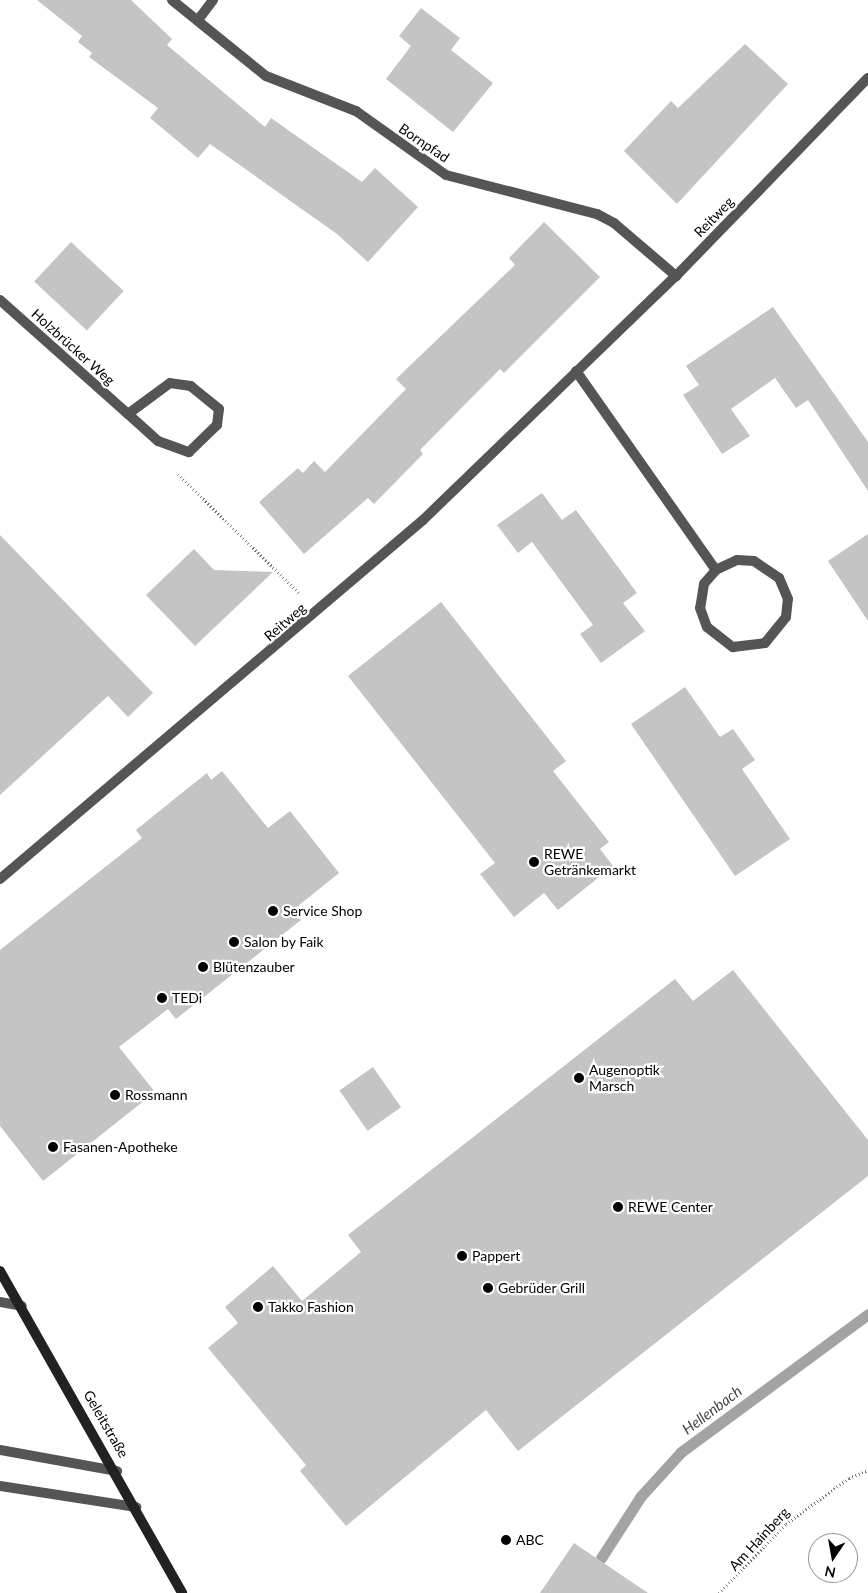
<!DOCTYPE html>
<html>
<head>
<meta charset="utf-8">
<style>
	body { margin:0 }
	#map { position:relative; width:868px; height:1593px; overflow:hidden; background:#fff; font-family:Lato,sans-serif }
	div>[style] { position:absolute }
	.stream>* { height:11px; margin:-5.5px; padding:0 5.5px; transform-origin:5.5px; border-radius:5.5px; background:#a3a3a3 }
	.building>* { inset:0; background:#c4c4c4; transform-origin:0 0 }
	.path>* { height:3px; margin-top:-1.5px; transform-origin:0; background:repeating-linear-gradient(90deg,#777 0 1px,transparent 0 3.5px) }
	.service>* { height:10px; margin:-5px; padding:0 5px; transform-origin:5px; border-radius:5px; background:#555 }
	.minor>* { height:10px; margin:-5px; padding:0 5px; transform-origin:5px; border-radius:5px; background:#555 }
	.secondary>* { height:10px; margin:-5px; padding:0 5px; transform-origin:5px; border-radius:5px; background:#222 }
	.dots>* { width:14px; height:14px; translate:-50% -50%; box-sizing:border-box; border:2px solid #fff; border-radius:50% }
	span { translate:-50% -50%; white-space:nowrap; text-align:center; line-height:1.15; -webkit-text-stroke:4.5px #fff; paint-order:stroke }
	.street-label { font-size:14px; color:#000 }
	.poi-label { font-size:14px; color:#000 }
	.left { translate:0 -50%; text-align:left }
	.water-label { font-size:15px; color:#444; font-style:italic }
	.north { position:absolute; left:808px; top:1533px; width:50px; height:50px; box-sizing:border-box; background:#fff; border:1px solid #999; border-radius:50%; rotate:192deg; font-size:14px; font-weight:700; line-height:20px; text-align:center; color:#000 }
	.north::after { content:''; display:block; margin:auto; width:18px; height:22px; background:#000; clip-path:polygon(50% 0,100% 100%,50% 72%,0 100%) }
</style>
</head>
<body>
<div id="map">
	<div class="stream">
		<i style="left:601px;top:1558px;width:74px;rotate:-57.2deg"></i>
		<i style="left:641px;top:1496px;width:59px;rotate:-47.7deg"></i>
		<i style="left:681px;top:1452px;width:232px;rotate:-36.4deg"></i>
	</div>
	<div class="building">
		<i style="clip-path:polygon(37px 0,131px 0,172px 39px,167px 45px,265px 127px,271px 118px,362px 182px,375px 168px,418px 207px,368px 262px,337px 234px,210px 144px,198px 158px,150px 118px,158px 108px,89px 57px,92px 53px,78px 42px,82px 36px)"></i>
		<i style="clip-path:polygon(421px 8px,460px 38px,451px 50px,493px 83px,453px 132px,386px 79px,411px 46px,399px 36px)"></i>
		<i style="clip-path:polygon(745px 44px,788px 84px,677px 204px,624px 151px,671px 101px,678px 108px)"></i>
		<i style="clip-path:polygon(544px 222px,600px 277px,504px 373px,500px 369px,420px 450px,423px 454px,374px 504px,368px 498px,304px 554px,259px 502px,298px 468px,303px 473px,314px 461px,325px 472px,406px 389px,396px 379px,515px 265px,509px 258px)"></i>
		<i style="left:71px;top:242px;width:72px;height:54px;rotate:43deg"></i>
		<i style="clip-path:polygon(773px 307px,868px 442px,868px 491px,808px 400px,796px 408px,775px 378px,731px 409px,750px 436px,722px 454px,683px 395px,699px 385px,686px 366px)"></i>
		<i style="clip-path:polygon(542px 493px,562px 520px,576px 510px,637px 593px,623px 603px,645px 631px,601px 663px,580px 634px,593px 625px,532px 542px,518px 553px,497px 525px)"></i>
		<i style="clip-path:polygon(868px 534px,868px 621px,828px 561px)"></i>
		<i style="clip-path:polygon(0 535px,153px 693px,128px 717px,108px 696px,0 795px)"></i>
		<i style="clip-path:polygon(194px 549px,214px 570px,273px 572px,195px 646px,146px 595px)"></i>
		<i style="clip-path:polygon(441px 602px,566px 761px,553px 771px,609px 842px,600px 849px,613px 866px,558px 910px,544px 893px,514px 917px,480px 874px,495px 863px,348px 676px)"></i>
		<i style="clip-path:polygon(685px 687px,720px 737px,733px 729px,755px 760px,742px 769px,790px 839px,735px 876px,631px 724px)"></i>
		<i style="clip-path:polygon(222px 771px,268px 828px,290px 811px,339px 873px,293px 910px,301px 920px,176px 1019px,168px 1009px,119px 1047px,155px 1092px,43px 1181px,0 1126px,0 950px,142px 838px,136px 830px,178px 796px,207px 773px,211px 780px)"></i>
		<i style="clip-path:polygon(733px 970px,868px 1140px,868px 1176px,518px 1451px,486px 1410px,346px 1526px,300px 1471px,306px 1465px,208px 1348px,238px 1323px,225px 1307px,273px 1266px,302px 1301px,361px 1252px,348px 1235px,675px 979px,693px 1001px)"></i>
		<i style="left:373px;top:1067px;width:49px;height:41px;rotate:55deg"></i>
		<i style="clip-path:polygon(574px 1543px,648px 1593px,540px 1593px)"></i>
	</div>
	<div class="path">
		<i style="left:178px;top:474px;width:171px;rotate:44.5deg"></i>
		<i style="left:719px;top:1593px;width:96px;rotate:-45.8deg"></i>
		<i style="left:786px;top:1524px;width:78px;rotate:-36.1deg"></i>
		<i style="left:849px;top:1478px;width:21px;rotate:-23deg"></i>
	</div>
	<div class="service">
		<i style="left:0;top:1302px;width:22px;rotate:10deg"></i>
		<i style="left:0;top:1450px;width:119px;rotate:10.2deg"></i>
		<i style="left:0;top:1486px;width:138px;rotate:8.8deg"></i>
	</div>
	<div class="minor">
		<i style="left:172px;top:0;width:121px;rotate:39deg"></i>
		<i style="left:266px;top:76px;width:97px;rotate:21.3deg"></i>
		<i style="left:356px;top:111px;width:110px;rotate:35.4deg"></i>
		<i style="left:446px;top:175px;width:156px;rotate:14.5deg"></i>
		<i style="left:597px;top:214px;width:19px;rotate:28deg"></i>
		<i style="left:614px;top:223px;width:82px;rotate:40.5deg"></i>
		<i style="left:198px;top:20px;width:25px;rotate:-53deg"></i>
		<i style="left:0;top:300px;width:171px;rotate:41.7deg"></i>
		<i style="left:128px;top:414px;width:40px;rotate:42deg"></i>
		<i style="left:158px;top:441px;width:33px;rotate:20deg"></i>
		<i style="left:189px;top:452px;width:39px;rotate:-44deg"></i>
		<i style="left:217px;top:425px;width:16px;rotate:-83deg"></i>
		<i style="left:219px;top:409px;width:36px;rotate:-141deg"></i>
		<i style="left:191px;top:386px;width:21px;rotate:-172deg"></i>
		<i style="left:170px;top:383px;width:52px;rotate:143.6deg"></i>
		<i style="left:576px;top:371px;width:243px;rotate:54.9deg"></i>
		<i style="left:716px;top:570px;width:18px;rotate:131deg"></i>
		<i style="left:704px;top:584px;width:24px;rotate:99deg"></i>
		<i style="left:700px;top:608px;width:20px;rotate:70deg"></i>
		<i style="left:707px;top:627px;width:33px;rotate:38deg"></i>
		<i style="left:733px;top:647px;width:32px;rotate:-7deg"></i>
		<i style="left:765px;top:643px;width:33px;rotate:-51deg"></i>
		<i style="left:786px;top:617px;width:18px;rotate:-84deg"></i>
		<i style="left:788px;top:599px;width:23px;rotate:-113deg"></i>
		<i style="left:779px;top:578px;width:30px;rotate:-146deg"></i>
		<i style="left:754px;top:561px;width:17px;rotate:-177deg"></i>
		<i style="left:737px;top:560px;width:23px;rotate:155deg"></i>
		<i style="left:0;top:879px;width:555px;rotate:-40.32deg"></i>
		<i style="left:423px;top:520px;width:351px;rotate:-44deg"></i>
		<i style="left:676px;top:276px;width:276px;rotate:-45.9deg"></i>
	</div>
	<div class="secondary">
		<i style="left:0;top:1271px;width:370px;rotate:60.5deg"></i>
	</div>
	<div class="dots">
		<i style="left:534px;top:862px;background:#000"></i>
		<i style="left:273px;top:911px;background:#000"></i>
		<i style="left:234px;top:942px;background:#000"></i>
		<i style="left:203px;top:967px;background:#000"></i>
		<i style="left:162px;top:998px;background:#000"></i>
		<i style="left:579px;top:1078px;background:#000"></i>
		<i style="left:115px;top:1095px;background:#000"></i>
		<i style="left:53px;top:1147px;background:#000"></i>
		<i style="left:618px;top:1207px;background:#000"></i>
		<i style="left:462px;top:1256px;background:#000"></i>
		<i style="left:488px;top:1288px;background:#000"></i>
		<i style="left:258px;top:1307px;background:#000"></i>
		<i style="left:506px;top:1540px;background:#000"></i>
	</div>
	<div class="street-label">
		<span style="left:424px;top:143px;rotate:34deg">Bornpfad</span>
		<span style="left:714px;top:217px;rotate:-46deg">Reitweg</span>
		<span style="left:73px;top:347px;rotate:42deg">Holzbrücker Weg</span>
		<span style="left:285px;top:622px;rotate:-41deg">Reitweg</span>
		<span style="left:106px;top:1424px;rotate:60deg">Geleitstraße</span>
		<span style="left:759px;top:1539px;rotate:-47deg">Am Hainberg</span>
	</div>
	<div class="poi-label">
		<span class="left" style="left:544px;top:862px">REWE<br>Getränkemarkt</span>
		<span class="left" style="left:283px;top:911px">Service Shop</span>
		<span class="left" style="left:244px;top:942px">Salon by Faik</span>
		<span class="left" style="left:213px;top:967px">Blütenzauber</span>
		<span class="left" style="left:172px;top:998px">TEDi</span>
		<span class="left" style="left:589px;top:1078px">Augenoptik<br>Marsch</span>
		<span class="left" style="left:125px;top:1095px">Rossmann</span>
		<span class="left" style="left:63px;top:1147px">Fasanen-Apotheke</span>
		<span class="left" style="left:628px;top:1207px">REWE Center</span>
		<span class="left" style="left:472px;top:1256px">Pappert</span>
		<span class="left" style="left:498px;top:1288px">Gebrüder Grill</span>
		<span class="left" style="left:268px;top:1307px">Takko Fashion</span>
		<span class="left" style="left:516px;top:1540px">ABC</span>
	</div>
	<div class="water-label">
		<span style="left:712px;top:1410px;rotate:-37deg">Hellenbach</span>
	</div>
	<div class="north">N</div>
</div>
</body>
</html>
